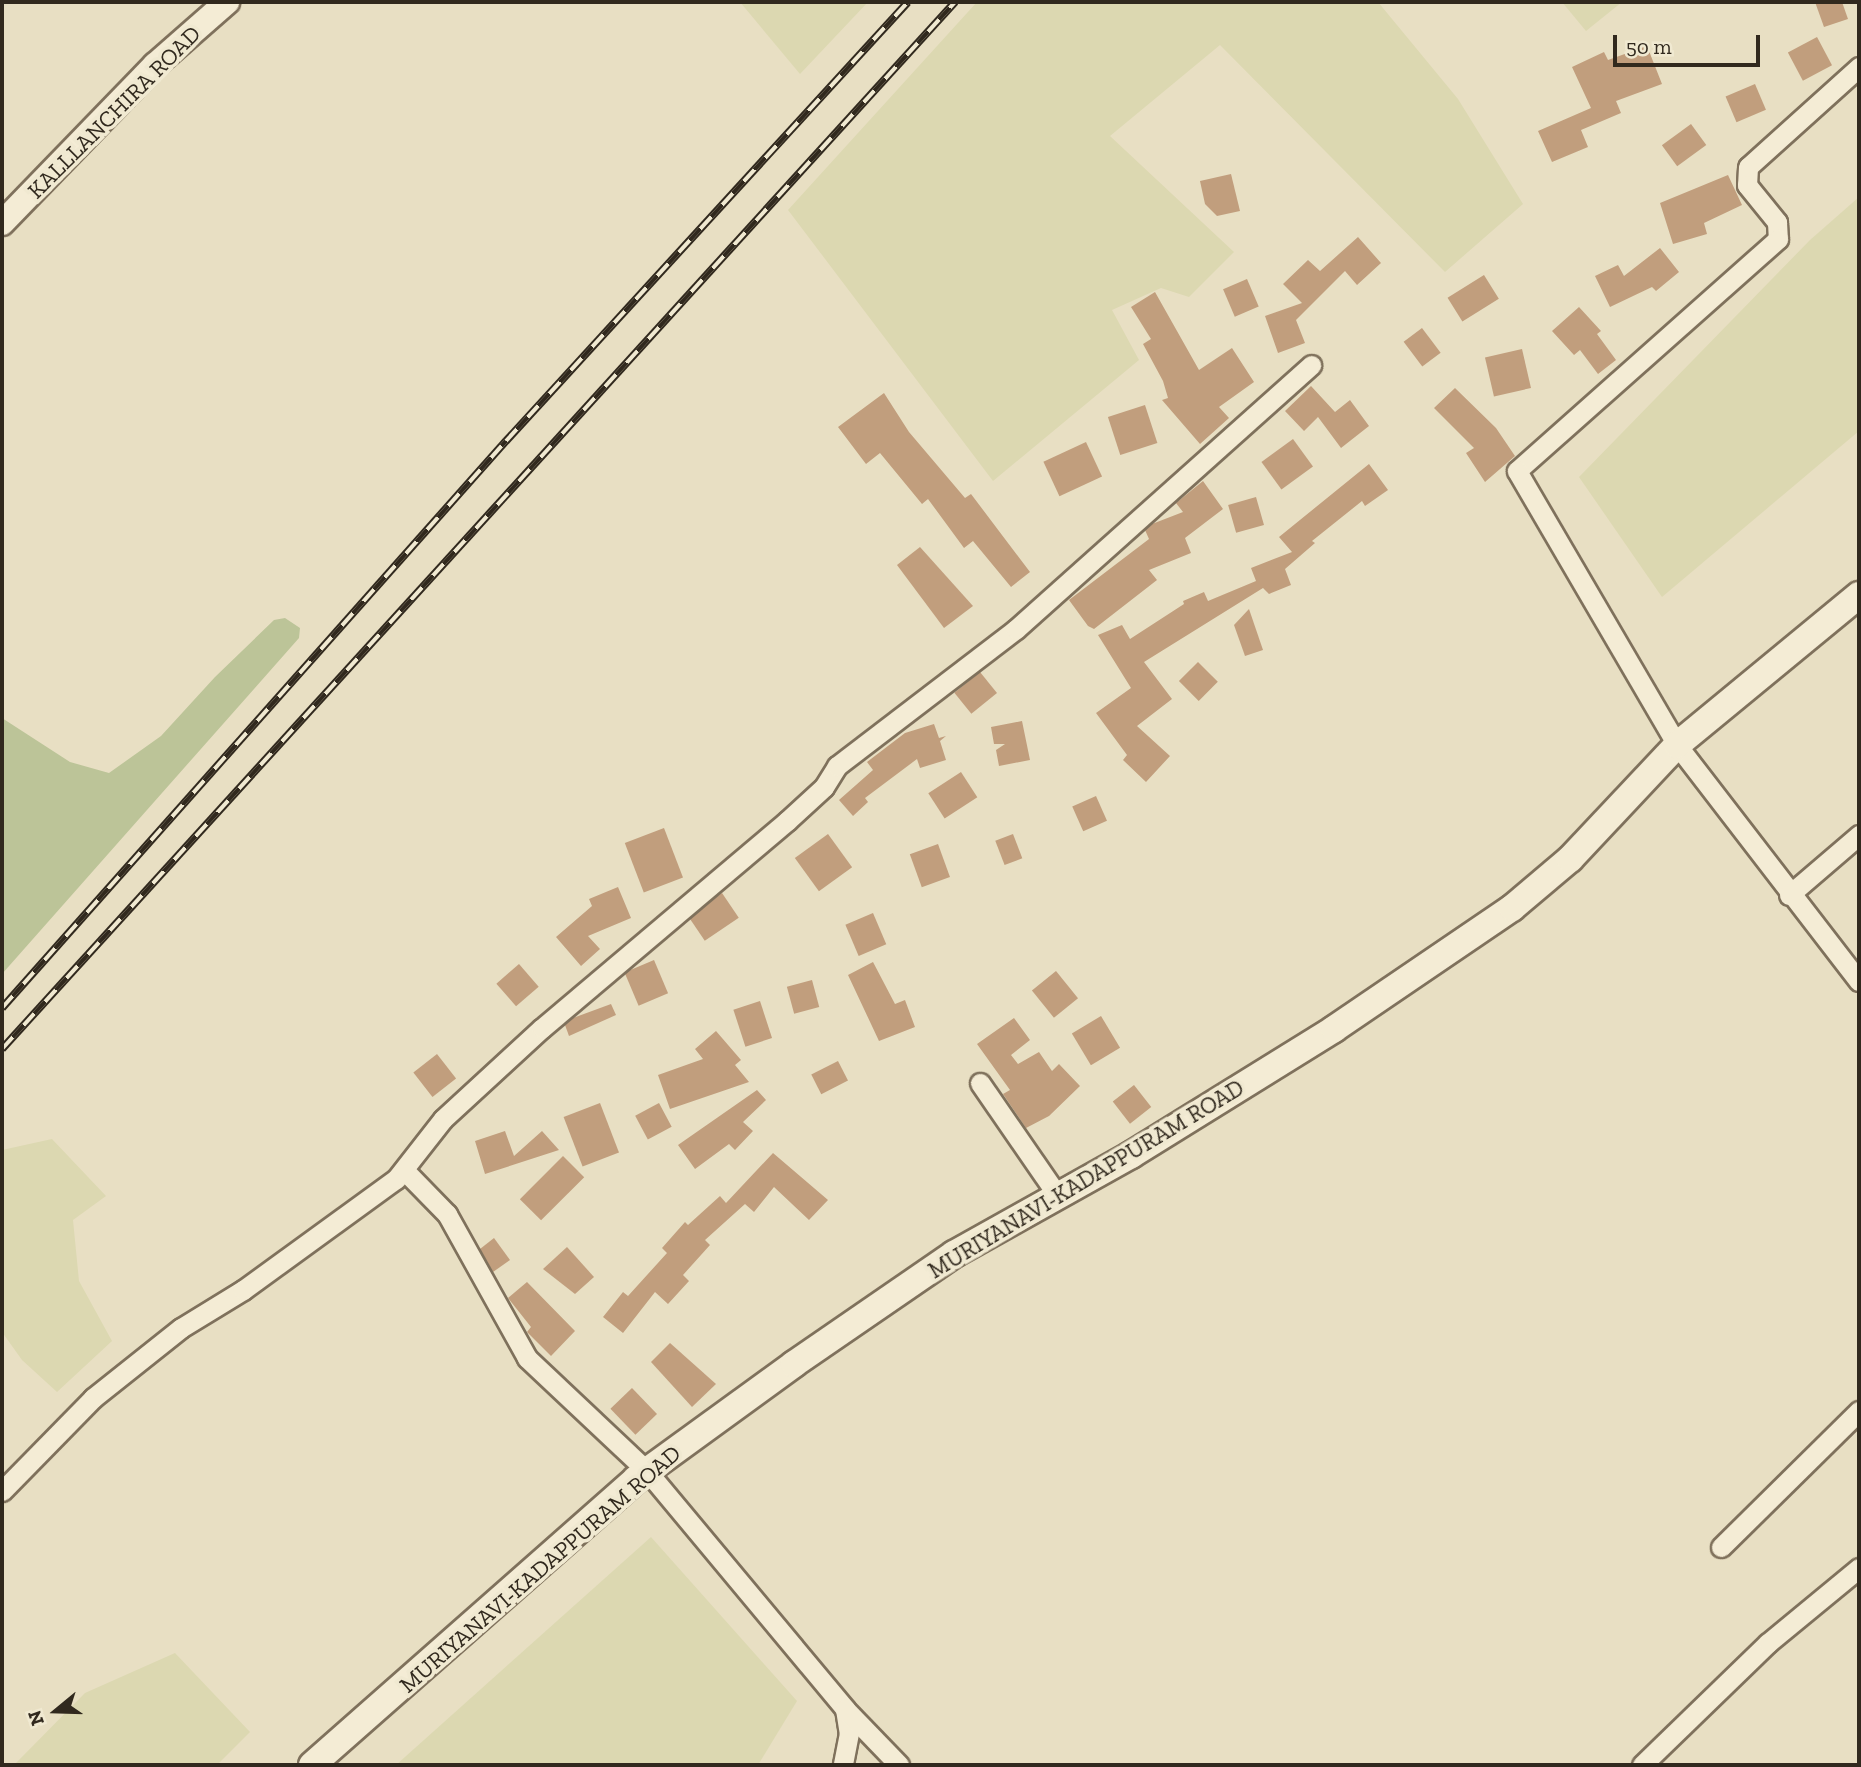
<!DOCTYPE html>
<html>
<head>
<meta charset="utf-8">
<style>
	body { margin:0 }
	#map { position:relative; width:1861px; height:1767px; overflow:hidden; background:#e8dfc3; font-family:"Zilla Slab",serif }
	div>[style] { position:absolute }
	.farmland>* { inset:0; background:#dcd8b1 }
	.green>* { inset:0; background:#bcc498 }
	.building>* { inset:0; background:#c19e7d; transform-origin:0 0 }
	.roads { filter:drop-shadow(2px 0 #7f715c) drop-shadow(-2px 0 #7f715c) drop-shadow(0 2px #7f715c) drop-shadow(0 -2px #7f715c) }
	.minor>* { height:19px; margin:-9.5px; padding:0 9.5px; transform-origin:9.5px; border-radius:9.5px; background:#f4ecd5 }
	.tertiary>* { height:24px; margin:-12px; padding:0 12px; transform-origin:12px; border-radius:12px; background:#f4ecd5 }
	.secondary>* { height:26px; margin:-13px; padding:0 13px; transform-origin:13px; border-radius:13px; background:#f4ecd5 }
	.rail>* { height:8px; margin-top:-4px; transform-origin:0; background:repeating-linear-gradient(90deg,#f0e9d1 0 16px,#31291e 0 32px); box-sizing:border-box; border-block:2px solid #31291e }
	span { translate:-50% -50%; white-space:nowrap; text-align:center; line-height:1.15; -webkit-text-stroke:7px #f0e9d1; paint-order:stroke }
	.street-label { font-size:23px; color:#31291e }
	.frame { position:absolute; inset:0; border:4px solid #31291e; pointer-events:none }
	.north { position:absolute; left:21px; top:1676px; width:70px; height:70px; -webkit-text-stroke:5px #f0e9d1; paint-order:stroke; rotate:251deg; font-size:19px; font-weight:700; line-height:28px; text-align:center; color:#31291e }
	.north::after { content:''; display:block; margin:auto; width:24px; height:32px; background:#31291e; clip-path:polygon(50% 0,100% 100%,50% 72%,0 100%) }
	.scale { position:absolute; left:1613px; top:35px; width:147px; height:32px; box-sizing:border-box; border:4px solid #31291e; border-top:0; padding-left:9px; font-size:21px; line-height:24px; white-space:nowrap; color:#31291e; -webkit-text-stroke:5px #f0e9d1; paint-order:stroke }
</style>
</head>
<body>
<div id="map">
	<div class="farmland">
		<i style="clip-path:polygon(740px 2px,868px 2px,800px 74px)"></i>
		<i style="clip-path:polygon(977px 2px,1378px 2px,1458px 99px,1523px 204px,1445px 272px,1220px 45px,1110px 136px,1234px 252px,1189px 297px,1161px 288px,1112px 310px,1139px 360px,993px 481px,788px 210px)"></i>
		<i style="clip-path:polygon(1562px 2px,1622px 2px,1586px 31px)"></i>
		<i style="clip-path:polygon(1859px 197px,1859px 431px,1662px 597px,1579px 477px,1810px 240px)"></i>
		<i style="clip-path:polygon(52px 1139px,106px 1196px,73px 1220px,79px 1281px,112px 1341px,57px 1392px,22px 1360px,2px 1332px,2px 1150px)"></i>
		<i style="clip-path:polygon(651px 1537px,797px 1701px,758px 1765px,396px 1765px)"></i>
		<i style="clip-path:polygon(175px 1653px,250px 1732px,217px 1765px,14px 1765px,85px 1693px)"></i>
	</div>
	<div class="green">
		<i style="clip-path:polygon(285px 618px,300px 628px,299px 638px,2px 974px,2px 718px,70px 762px,109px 773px,161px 736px,215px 677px,274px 620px)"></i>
	</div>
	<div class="building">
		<i style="clip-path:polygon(1815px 2px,1842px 2px,1848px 19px,1824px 27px)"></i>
		<i style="left:1817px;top:37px;width:32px;height:33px;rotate:62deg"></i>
		<i style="clip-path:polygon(1647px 46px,1662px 84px,1616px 101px,1621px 113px,1581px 130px,1588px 147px,1552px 162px,1538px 131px,1591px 108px,1572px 67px,1604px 52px,1608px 60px)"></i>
		<i style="left:1755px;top:84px;width:28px;height:32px;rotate:67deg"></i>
		<i style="left:1691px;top:124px;width:26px;height:36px;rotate:54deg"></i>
		<i style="clip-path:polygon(1231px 174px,1240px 211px,1217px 216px,1205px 204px,1200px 181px)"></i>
		<i style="clip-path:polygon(1728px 175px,1742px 205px,1704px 223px,1707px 234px,1673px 244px,1660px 203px)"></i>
		<i style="clip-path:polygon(1358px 237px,1381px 263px,1357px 285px,1345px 271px,1296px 320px,1305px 343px,1278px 353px,1265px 316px,1302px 303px,1283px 284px,1308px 260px,1320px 271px)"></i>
		<i style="clip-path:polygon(1660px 248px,1679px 272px,1656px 291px,1652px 287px,1610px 307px,1595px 276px,1618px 265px,1624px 276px)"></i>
		<i style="left:1484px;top:275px;width:28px;height:43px;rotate:58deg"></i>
		<i style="left:1247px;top:279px;width:30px;height:26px;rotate:67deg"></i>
		<i style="clip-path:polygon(1155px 292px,1199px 370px,1232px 348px,1254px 382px,1219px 407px,1229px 418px,1200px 444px,1162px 400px,1168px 398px,1163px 381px,1143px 344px,1151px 339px,1131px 307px)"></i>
		<i style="clip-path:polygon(1579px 307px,1601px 331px,1597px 334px,1616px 360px,1598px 374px,1580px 350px,1574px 355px,1552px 331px)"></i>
		<i style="left:1422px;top:328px;width:31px;height:23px;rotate:53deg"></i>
		<i style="left:1522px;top:349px;width:40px;height:38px;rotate:77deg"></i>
		<i style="clip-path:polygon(1311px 386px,1335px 412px,1350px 400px,1369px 426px,1341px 448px,1318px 417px,1304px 431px,1285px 411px)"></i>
		<i style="clip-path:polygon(1455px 388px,1496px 428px,1515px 456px,1485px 482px,1466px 453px,1474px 448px,1434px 408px)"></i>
		<i style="clip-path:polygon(884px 393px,909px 432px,965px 498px,971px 494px,1030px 572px,1011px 587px,973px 541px,964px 548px,928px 499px,922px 504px,880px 453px,866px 464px,838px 427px)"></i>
		<i style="left:1145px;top:405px;width:40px;height:39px;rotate:72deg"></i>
		<i style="left:1293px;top:439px;width:34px;height:39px;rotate:54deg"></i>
		<i style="left:1086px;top:442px;width:38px;height:47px;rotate:65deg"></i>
		<i style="clip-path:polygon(1369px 464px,1388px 490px,1365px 506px,1362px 501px,1312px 541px,1315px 543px,1285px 569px,1291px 585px,1269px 594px,1263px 588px,1144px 662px,1172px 699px,1137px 726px,1170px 756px,1146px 782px,1123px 760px,1127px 755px,1096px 713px,1131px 688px,1098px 635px,1122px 625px,1130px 639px,1184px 604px,1183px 601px,1204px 592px,1208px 601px,1256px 581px,1251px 568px,1292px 552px,1279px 537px)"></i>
		<i style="clip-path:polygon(1203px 481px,1223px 509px,1185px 538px,1191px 553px,1149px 570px,1157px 580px,1094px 629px,1088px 626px,1069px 600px,1149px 539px,1145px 530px,1152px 524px,1183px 512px,1176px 503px)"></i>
		<i style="left:1256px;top:497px;width:29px;height:29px;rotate:74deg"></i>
		<i style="clip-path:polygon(920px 547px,973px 606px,944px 628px,897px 565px)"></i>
		<i style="clip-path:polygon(1249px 609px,1263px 650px,1245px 656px,1234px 625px)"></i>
		<i style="left:1198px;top:662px;width:28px;height:27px;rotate:45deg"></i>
		<i style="left:980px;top:672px;width:27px;height:33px;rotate:51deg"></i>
		<i style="clip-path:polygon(1022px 721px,1030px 760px,999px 766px,996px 750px,1005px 744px,994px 744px,991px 727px)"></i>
		<i style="clip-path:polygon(934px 724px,939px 738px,946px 736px,940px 741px,946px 760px,920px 768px,917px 759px,865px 798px,868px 802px,853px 816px,839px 800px,873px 770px,867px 762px,905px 733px)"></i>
		<i style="left:961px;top:772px;width:30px;height:39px;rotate:57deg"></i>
		<i style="left:1096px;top:796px;width:27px;height:26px;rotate:66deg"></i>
		<i style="left:664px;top:828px;width:53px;height:42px;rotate:69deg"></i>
		<i style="left:828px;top:834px;width:41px;height:41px;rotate:54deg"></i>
		<i style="left:1013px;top:834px;width:26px;height:19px;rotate:69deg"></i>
		<i style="left:938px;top:844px;width:35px;height:30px;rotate:70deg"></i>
		<i style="clip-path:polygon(618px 887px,631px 918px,588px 936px,600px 949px,581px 966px,556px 937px,592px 906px,589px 899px)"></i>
		<i style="left:722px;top:893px;width:30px;height:41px;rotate:56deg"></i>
		<i style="left:873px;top:913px;width:34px;height:30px;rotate:67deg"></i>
		<i style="left:654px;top:960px;width:36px;height:32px;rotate:67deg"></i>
		<i style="clip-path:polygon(873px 962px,895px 1004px,905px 1000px,915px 1027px,879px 1041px,848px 975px)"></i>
		<i style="left:519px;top:964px;width:30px;height:30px;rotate:49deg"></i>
		<i style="left:1056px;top:971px;width:35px;height:31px;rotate:51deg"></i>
		<i style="left:812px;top:980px;width:28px;height:26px;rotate:75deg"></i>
		<i style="left:760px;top:1001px;width:39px;height:28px;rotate:72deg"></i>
		<i style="clip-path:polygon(611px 1004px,616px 1015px,569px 1036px,565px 1025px,573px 1018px)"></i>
		<i style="left:1101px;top:1016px;width:37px;height:34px;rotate:59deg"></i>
		<i style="clip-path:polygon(1014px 1018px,1030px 1040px,1011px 1055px,1018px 1064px,1039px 1052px,1052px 1071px,1059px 1064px,1080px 1086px,1049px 1116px,1026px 1128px,1003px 1094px,1010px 1090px,977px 1044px)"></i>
		<i style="clip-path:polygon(716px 1031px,741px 1060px,735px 1065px,749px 1082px,670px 1109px,658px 1075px,703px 1059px,695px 1049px)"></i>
		<i style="left:437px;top:1054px;width:31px;height:30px;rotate:52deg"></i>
		<i style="left:838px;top:1061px;width:22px;height:30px;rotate:63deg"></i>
		<i style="left:1134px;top:1085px;width:28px;height:27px;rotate:52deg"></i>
		<i style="clip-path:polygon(757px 1090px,766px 1100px,743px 1122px,753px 1131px,735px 1150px,729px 1144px,695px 1169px,678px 1145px)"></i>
		<i style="left:600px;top:1103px;width:53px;height:39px;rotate:69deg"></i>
		<i style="left:659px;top:1103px;width:27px;height:27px;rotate:62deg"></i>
		<i style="clip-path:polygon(505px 1131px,514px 1156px,542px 1131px,559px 1150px,485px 1174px,475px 1141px)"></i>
		<i style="clip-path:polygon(773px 1153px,828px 1200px,809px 1220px,774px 1187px,754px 1212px,745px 1204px,705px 1240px,710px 1245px,683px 1275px,689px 1281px,668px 1304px,655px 1292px,623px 1333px,603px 1317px,623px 1292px,628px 1296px,667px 1253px,662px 1248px,685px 1222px,688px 1225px,720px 1196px,726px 1203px)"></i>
		<i style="left:563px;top:1156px;width:30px;height:61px;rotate:45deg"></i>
		<i style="clip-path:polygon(494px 1238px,510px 1260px,493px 1272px,480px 1249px)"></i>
		<i style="clip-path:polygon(567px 1247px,594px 1277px,575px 1294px,543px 1269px)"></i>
		<i style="clip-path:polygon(527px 1282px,575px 1331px,551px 1356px,527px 1332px,531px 1327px,508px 1298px)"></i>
		<i style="clip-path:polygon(670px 1343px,716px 1384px,692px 1407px,651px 1362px)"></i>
		<i style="left:632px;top:1388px;width:36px;height:30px;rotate:46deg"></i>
	</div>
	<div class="roads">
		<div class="minor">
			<i style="left:1859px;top:67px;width:149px;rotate:138deg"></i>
			<i style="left:1748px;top:167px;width:18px;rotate:93deg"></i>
			<i style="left:1747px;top:185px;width:48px;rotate:51deg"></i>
			<i style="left:1777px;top:222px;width:17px;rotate:87deg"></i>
			<i style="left:1778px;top:239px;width:349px;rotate:138.4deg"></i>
			<i style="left:1517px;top:471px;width:317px;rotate:59.7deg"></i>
			<i style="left:1677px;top:745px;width:298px;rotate:52.4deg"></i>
			<i style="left:1789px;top:895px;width:92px;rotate:-40.6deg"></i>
			<i style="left:980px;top:1083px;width:137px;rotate:55.4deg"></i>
			<i style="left:404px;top:1170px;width:62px;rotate:45.7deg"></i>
			<i style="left:447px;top:1214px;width:165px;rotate:60.9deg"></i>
			<i style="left:527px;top:1358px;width:165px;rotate:43.3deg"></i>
			<i style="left:647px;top:1471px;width:310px;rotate:50.2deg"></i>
			<i style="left:845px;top:1709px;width:24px;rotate:81deg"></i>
			<i style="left:849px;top:1733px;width:33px;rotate:101deg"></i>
			<i style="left:2px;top:1491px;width:130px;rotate:-45.6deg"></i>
			<i style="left:93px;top:1398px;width:112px;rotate:-38.5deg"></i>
			<i style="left:181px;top:1328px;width:73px;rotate:-31.5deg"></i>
			<i style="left:243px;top:1290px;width:189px;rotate:-36deg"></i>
			<i style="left:396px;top:1179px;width:76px;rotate:-51.9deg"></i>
			<i style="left:443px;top:1119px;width:134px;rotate:-42.6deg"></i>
			<i style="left:542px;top:1028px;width:321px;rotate:-40.2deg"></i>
			<i style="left:787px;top:821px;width:50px;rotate:-42.6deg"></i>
			<i style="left:824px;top:787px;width:25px;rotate:-58deg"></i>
			<i style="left:837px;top:766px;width:225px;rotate:-37.4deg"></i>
			<i style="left:1016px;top:629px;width:396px;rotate:-41.8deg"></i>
			<i style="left:1721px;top:1547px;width:194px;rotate:-44.6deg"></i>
			<i style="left:845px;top:1709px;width:78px;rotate:46deg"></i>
			<i style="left:1642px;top:1765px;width:175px;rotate:-44.1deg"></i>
			<i style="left:1768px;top:1643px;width:118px;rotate:-39.5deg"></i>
		</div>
		<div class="tertiary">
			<i style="left:2px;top:223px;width:220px;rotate:-45.9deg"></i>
			<i style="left:155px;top:65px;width:96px;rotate:-41.2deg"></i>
		</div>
		<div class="secondary">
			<i style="left:312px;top:1765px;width:432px;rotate:-41.4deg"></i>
			<i style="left:636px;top:1479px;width:195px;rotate:-36deg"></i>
			<i style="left:794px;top:1364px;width:194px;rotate:-34.5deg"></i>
			<i style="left:954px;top:1254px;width:203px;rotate:-29.2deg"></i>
			<i style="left:1131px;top:1155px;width:239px;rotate:-31.8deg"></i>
			<i style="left:1334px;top:1029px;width:215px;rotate:-34.2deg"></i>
			<i style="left:1512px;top:908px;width:76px;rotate:-40.2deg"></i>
			<i style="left:1570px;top:859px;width:156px;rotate:-46.8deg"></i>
			<i style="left:1677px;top:745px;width:236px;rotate:-39.5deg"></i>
		</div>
	</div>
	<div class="rail">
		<i style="left:2px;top:1008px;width:759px;rotate:-48.37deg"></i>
		<i style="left:506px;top:441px;width:595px;rotate:-47.52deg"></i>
		<i style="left:2px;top:1049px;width:1416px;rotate:-47.69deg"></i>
	</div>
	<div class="street-label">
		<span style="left:114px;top:112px;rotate:-45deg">KALLLANCHIRA ROAD</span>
		<span style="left:1086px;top:1179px;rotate:-31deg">MURIYANAVI-KADAPPURAM ROAD</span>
		<span style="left:540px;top:1569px;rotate:-41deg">MURIYANAVI-KADAPPURAM ROAD</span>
	</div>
	<div class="frame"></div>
	<div class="north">N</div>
	<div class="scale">50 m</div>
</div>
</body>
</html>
